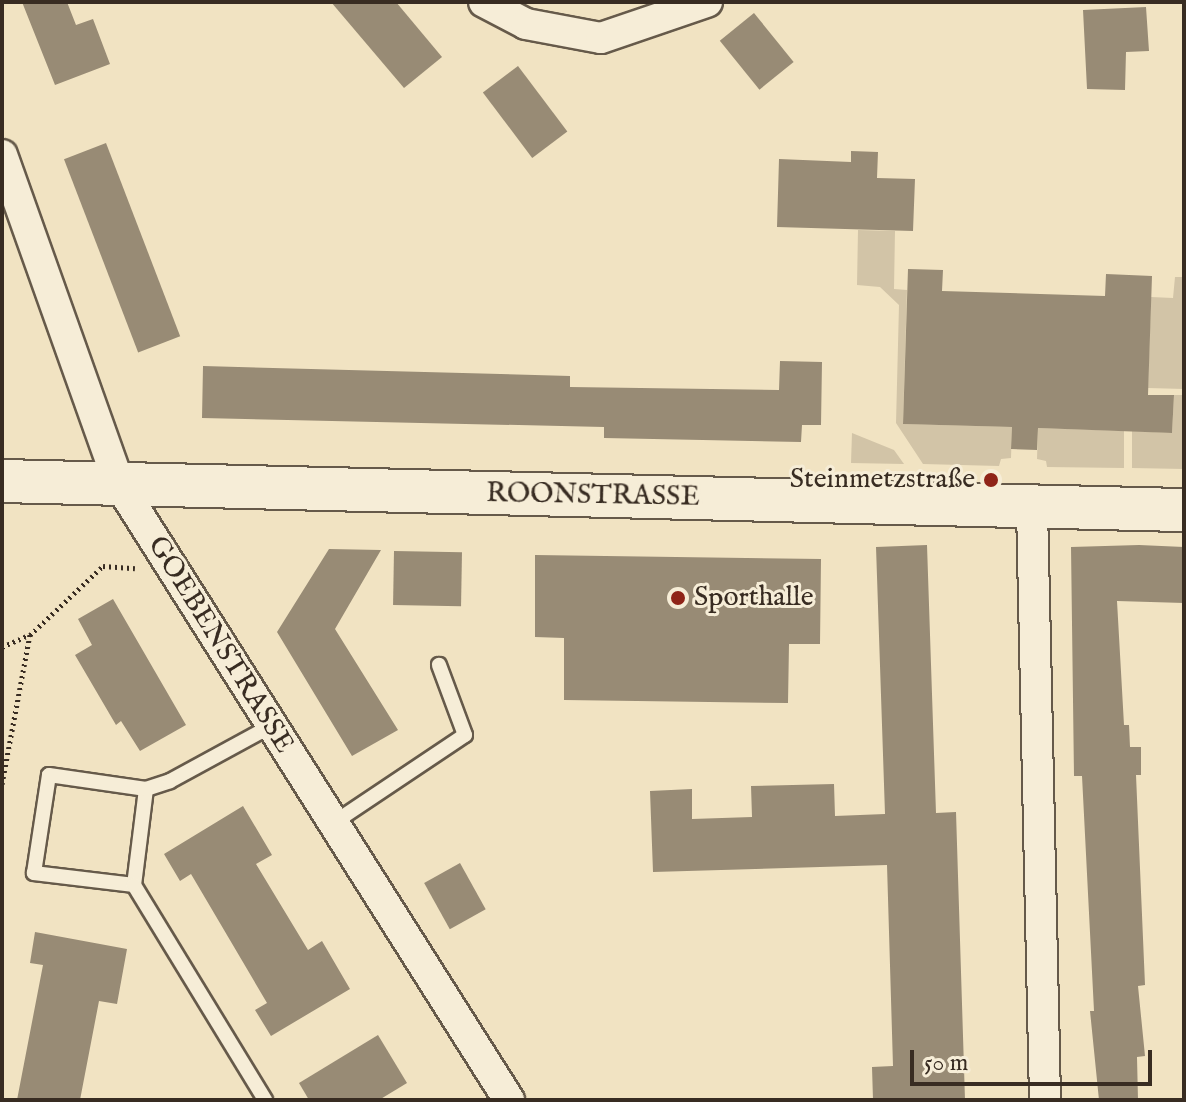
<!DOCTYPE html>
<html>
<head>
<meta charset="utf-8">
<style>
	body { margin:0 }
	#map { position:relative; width:1186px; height:1102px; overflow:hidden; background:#f1e3c2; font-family:"IM FELL English",serif }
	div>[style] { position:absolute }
	.green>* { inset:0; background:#d2c4a7 }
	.building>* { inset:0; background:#988b75; transform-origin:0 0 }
	.path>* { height:5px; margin-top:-2.5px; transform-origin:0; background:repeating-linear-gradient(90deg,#382c22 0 2px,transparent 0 6px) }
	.roads { filter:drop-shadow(2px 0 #665a4a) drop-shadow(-2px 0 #665a4a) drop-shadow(0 2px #665a4a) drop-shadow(0 -2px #665a4a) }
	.lane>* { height:14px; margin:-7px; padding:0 7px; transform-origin:7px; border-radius:7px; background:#f6edd7 }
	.street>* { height:30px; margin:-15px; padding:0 15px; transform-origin:15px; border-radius:15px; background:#f6edd7 }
	.secondary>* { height:42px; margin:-21px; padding:0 21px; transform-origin:21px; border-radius:21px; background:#f6edd7 }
	.dots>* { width:22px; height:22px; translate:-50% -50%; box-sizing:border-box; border:4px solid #f6edd7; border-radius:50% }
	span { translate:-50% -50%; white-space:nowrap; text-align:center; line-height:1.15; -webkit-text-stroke:6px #f6edd7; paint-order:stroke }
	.poi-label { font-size:28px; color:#382c22 }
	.right { translate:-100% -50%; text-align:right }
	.left { translate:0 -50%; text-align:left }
	.street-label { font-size:28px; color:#382c22 }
	.frame { position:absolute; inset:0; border:4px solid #382c22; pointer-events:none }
	.scale { position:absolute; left:910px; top:1050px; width:242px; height:36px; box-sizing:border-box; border:4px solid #382c22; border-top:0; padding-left:10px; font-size:24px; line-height:28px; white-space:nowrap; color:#382c22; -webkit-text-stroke:6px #f6edd7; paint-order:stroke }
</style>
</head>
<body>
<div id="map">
	<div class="green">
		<i style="clip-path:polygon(858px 230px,895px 231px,894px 289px,907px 290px,903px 424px,1012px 427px,1011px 458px,1001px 459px,999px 466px,923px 464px,896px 423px,899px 305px,880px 287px,857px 285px)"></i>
		<i style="clip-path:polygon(1175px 277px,1184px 277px,1184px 389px,1148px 388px,1151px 297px,1173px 298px)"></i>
		<i style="clip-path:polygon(1174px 395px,1184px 395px,1184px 469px,1132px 468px,1132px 431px,1172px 433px)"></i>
		<i style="clip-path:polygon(1038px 428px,1124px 431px,1124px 468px,1047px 467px,1046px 461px,1037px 459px)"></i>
		<i style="clip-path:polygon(852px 433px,894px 450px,904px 464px,851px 463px)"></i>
	</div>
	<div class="building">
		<i style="clip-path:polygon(22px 2px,67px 2px,76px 25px,93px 19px,110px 64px,55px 85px)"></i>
		<i style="clip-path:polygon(331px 2px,396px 2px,442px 57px,404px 88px)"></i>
		<i style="clip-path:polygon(1146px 7px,1149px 51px,1126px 52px,1125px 90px,1087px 89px,1083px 10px)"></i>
		<i style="left:754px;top:13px;width:63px;height:44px;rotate:51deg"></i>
		<i style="left:518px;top:66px;width:82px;height:44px;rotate:53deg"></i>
		<i style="left:106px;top:143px;width:207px;height:45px;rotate:69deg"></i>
		<i style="clip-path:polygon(851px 151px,878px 152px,877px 178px,915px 179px,913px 231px,777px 227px,779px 159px,851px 162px)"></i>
		<i style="clip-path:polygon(908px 269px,943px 270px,942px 291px,1105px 296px,1106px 274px,1152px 276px,1148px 395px,1174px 395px,1172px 433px,1038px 428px,1037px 450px,1011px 449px,1012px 427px,903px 424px)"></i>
		<i style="clip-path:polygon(780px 361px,822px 362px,821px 425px,802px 425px,801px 442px,604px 438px,604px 427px,202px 418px,203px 366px,570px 376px,570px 387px,779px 390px)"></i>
		<i style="clip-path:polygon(927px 545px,936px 813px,956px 812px,965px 1100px,873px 1100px,872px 1067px,893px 1066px,887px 865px,653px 872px,650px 791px,692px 789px,692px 819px,752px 817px,751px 786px,834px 784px,835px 816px,885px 814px,876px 547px)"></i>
		<i style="clip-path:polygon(1139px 545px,1184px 547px,1184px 603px,1117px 601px,1124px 725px,1129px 725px,1130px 747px,1141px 747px,1141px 775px,1136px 775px,1145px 985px,1138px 986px,1145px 1056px,1137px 1057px,1138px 1100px,1099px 1100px,1090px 1011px,1094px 1011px,1082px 776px,1074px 776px,1071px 547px)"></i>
		<i style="clip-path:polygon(329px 549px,381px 550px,335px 629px,398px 730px,352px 756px,277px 632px)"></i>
		<i style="left:394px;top:551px;width:68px;height:54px;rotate:1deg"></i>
		<i style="clip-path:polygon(535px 555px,821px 559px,820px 644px,789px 644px,788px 703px,564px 700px,564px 638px,535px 637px)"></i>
		<i style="clip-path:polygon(113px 599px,186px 725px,140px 751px,121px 721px,116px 725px,75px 655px,92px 645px,78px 619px)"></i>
		<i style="clip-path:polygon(243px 806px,272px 855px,256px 864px,308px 950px,322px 941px,350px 989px,271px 1036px,255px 1010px,267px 1003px,191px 874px,180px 881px,164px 854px)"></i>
		<i style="left:460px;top:863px;width:53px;height:41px;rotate:61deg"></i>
		<i style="clip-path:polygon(35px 932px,127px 949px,117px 1004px,99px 1001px,80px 1100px,17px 1100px,43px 965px,30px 963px)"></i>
		<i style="clip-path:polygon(378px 1035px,407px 1083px,379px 1100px,309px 1100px,299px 1083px)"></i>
	</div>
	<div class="path">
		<i style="left:2px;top:647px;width:30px;rotate:-24deg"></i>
		<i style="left:2px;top:784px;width:152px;rotate:-79.4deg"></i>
		<i style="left:30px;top:635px;width:100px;rotate:-43.4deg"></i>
		<i style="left:103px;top:566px;width:32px;rotate:4deg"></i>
	</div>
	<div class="roads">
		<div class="lane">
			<i style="left:146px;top:789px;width:97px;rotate:97.1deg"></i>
			<i style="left:134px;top:885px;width:101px;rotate:-173.2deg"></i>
			<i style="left:34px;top:873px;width:99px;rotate:-81.3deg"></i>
			<i style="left:49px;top:775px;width:98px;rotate:8.2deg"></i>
			<i style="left:146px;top:789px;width:25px;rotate:-18deg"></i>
			<i style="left:170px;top:781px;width:113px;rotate:-28.6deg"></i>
			<i style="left:332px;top:824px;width:160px;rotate:-33.8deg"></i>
			<i style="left:465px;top:735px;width:75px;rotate:-110.4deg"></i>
			<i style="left:134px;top:885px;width:252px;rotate:58.6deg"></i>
		</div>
		<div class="street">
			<i style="left:484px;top:2px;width:47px;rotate:27.6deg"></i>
			<i style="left:526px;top:24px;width:76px;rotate:10.6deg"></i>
			<i style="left:601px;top:38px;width:112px;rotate:-18.8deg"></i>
			<i style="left:2px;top:155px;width:349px;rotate:70.4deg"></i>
			<i style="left:119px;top:484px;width:729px;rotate:57.66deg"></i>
			<i style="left:1032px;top:508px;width:592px;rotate:88.74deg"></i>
		</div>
		<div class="secondary">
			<i style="left:2px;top:481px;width:1182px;rotate:1.41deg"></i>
		</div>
	</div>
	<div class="dots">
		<i style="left:991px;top:480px;background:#8f2418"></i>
		<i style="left:678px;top:598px;background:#8f2418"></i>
	</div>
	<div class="poi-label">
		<span class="right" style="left:975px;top:480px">Steinmetzstraße</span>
		<span class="left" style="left:694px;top:598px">Sporthalle</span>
	</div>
	<div class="street-label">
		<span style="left:593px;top:496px;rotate:1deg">ROONSTRASSE</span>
		<span style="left:220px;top:645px;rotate:58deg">GOEBENSTRASSE</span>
	</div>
	<div class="frame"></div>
	<div class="scale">50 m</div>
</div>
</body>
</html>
